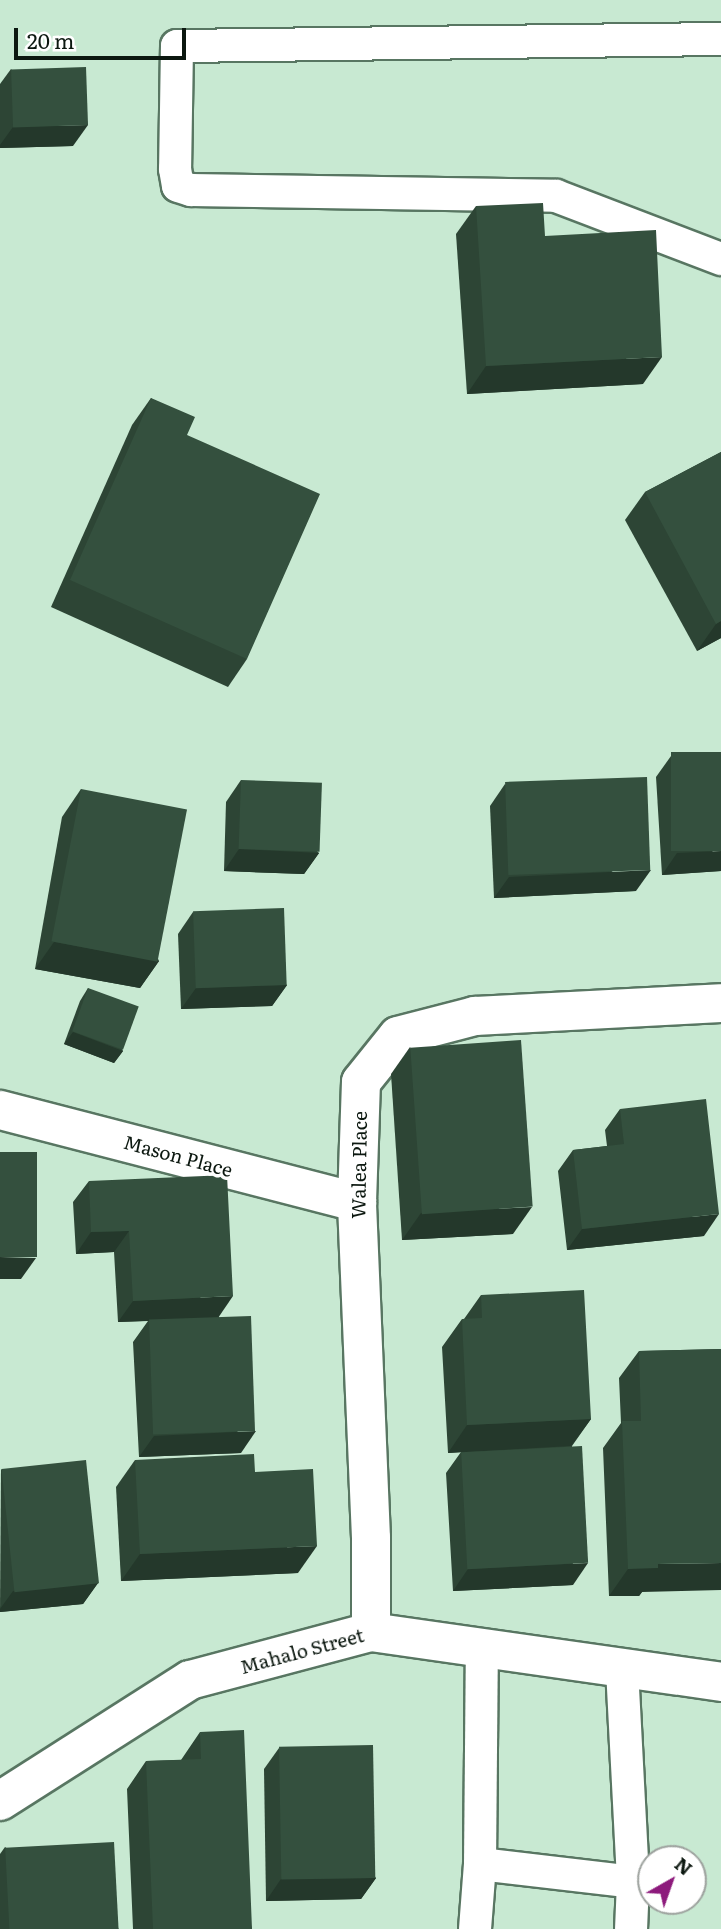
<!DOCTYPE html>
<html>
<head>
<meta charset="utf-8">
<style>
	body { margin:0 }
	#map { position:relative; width:721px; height:1929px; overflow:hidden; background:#c8e9d2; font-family:Literata,serif }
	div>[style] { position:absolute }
	.roads { filter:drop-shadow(2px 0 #587662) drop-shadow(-2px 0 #587662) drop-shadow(0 2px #587662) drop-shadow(0 -2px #587662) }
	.service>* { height:32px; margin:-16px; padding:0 16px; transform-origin:16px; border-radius:16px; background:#fff }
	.minor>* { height:38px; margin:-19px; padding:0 19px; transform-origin:19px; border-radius:19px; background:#fff }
	.wall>* { inset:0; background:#2d4535 }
	.shaded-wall>* { inset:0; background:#24382b }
	.building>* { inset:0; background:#34503e; transform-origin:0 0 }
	span { translate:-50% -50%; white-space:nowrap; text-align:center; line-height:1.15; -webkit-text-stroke:7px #fff; paint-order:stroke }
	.street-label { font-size:19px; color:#0c1810 }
	.north { position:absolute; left:637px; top:1845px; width:70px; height:70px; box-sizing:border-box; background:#fff; border:2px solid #9ea39f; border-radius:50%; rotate:40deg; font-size:19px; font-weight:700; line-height:28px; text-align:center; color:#0c1810 }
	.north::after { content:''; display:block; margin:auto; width:24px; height:32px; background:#8d1a7c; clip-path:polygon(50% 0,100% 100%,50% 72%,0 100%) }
	.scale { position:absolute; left:14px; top:28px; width:172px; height:32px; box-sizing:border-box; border:4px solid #0c1810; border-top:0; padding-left:9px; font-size:21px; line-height:24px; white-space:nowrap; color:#0c1810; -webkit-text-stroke:5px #fff; paint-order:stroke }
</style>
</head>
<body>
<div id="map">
	<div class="roads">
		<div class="service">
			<i style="left:721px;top:39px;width:544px;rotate:179.26deg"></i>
			<i style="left:177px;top:46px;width:123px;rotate:90.9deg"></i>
			<i style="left:175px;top:169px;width:17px;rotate:80deg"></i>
			<i style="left:178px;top:186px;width:14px;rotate:17deg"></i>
			<i style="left:191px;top:190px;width:365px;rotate:0.9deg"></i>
			<i style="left:556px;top:196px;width:177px;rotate:20.9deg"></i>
			<i style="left:622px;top:1669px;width:213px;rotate:87deg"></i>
			<i style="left:633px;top:1882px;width:47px;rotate:92.4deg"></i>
			<i style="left:480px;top:1864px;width:154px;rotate:6.7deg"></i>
			<i style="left:475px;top:1929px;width:65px;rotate:-85.6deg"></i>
			<i style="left:480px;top:1864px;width:217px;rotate:-89.5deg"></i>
		</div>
		<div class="minor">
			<i style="left:0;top:1110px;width:369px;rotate:14.5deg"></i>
			<i style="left:371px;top:1632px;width:94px;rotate:-90deg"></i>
			<i style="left:371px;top:1538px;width:336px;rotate:-92.4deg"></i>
			<i style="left:357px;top:1202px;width:120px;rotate:-88.1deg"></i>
			<i style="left:361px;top:1082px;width:59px;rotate:-51.2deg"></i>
			<i style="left:398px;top:1036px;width:80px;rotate:-14.6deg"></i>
			<i style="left:475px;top:1016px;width:246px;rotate:-3deg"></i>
			<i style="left:0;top:1801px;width:225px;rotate:-32.5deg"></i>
			<i style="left:190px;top:1680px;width:187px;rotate:-14.9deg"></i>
			<i style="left:371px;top:1632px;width:354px;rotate:8.1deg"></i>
		</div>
	</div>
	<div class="wall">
		<i style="clip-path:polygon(11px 69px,73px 146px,0 148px,0 84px)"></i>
		<i style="clip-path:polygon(476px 206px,545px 236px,643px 384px,467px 394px,456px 234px)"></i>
		<i style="clip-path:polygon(151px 398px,187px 435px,247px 659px,228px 687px,51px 607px,132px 425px)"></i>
		<i style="clip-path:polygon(721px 452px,721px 638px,697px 651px,625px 520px,645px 492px)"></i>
		<i style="clip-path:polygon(671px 756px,721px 871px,662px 875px,656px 777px)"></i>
		<i style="clip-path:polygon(241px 780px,319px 853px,304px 874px,224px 871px,226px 802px)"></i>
		<i style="clip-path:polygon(505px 784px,636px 891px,494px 898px,490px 806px)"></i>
		<i style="clip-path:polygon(81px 789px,159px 961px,140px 988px,35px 969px,62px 817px)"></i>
		<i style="clip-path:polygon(193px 912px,287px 985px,272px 1006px,181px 1009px,178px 934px)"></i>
		<i style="clip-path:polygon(88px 988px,123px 1051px,114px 1063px,64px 1044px,80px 1001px)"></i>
		<i style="clip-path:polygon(410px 1047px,513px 1234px,402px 1240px,391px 1074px)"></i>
		<i style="clip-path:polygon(620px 1109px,704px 1236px,567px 1250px,558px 1171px,573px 1150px,607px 1146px,605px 1130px)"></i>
		<i style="clip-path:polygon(89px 1181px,219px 1317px,241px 1453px,139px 1457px,133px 1342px,148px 1321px,118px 1322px,114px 1252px,76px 1254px,73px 1202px)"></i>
		<i style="clip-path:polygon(481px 1295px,591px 1419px,572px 1446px,573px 1585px,453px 1591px,446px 1473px,461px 1452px,448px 1453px,442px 1347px,462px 1319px,464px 1319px)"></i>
		<i style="clip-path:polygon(721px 1349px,642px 1592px,639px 1596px,609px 1596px,603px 1448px,621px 1423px,619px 1378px,639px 1351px)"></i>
		<i style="clip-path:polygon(135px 1460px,255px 1472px,298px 1573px,121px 1581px,116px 1487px)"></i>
		<i style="clip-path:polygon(1px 1469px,98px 1583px,83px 1604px,0 1612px)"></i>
		<i style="clip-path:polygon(200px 1732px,252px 1929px,133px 1929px,127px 1789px,146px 1761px,181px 1760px)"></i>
		<i style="clip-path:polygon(279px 1748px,376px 1878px,361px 1899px,266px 1901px,264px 1769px)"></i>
		<i style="clip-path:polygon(5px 1847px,119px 1929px,0 1929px,0 1854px)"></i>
	</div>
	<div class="shaded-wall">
		<i style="clip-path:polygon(88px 125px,73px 146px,0 148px,0 145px,13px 127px)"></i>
		<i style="clip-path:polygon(662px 357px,643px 384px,467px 394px,486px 366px)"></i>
		<i style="clip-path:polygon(721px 621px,721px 638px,697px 651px,716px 624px)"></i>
		<i style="clip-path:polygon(239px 849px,319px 853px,304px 874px,224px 871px)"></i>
		<i style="clip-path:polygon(721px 851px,721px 871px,662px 875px,677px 853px)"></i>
		<i style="clip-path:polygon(651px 870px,636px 891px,494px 898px,509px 877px)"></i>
		<i style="clip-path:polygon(54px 942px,159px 961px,140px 988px,35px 969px)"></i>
		<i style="clip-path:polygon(287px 985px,272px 1006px,181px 1009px,196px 988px)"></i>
		<i style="clip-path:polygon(73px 1032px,123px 1051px,114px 1063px,64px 1044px)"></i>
		<i style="clip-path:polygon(532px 1207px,513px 1234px,402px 1240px,421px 1213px)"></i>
		<i style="clip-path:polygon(719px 1214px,704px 1236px,567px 1250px,582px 1229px)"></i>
		<i style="clip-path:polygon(129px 1231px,114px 1252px,76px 1254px,91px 1232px)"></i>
		<i style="clip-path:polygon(0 1257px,36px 1258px,21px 1279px,0 1279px)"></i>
		<i style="clip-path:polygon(233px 1296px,218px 1318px,118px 1322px,133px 1301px)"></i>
		<i style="clip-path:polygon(591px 1419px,571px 1446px,448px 1453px,467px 1425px)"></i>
		<i style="clip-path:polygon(256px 1431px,241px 1453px,139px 1457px,154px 1436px)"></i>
		<i style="clip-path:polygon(317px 1546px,298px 1573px,121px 1581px,140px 1554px)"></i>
		<i style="clip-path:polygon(588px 1563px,573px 1585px,453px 1591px,468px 1569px)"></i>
		<i style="clip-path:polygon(721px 1563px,721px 1590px,642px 1592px,639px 1596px,609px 1596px,628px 1569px,658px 1564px)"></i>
		<i style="clip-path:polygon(98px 1583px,83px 1604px,0 1612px,0 1609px,13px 1591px)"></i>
		<i style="clip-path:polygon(376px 1878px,361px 1899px,266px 1901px,281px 1879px)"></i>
	</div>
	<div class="building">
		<i style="left:86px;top:67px;width:58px;height:75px;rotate:88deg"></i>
		<i style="clip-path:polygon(543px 203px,545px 236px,656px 230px,662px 357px,486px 366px,476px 206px)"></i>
		<i style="clip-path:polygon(151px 398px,195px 417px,187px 435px,320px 494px,247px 659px,70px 580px)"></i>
		<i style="clip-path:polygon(721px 452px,721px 621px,716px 624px,645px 492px)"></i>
		<i style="left:721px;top:752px;width:99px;height:50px;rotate:90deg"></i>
		<i style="left:647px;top:777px;width:93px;height:142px;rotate:88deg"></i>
		<i style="left:241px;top:780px;width:81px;height:69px;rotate:2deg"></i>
		<i style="left:81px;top:789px;width:108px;height:155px;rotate:11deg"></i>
		<i style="left:284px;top:908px;width:77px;height:91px;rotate:88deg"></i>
		<i style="left:88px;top:988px;width:54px;height:46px;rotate:20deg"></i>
		<i style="left:521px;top:1040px;width:167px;height:111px;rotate:86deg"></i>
		<i style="clip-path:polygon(706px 1099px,719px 1214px,582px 1229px,573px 1150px,624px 1144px,620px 1109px)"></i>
		<i style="left:0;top:1152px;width:37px;height:105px"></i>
		<i style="clip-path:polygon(227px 1175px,233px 1296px,133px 1301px,129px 1231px,91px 1232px,89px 1181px)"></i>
		<i style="clip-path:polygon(584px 1290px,591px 1419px,467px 1425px,462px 1319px,482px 1318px,481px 1295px)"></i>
		<i style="left:251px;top:1316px;width:115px;height:102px;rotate:88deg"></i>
		<i style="clip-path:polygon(721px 1349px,721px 1563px,658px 1564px,658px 1568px,628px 1569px,622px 1421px,641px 1421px,639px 1351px)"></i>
		<i style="left:582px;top:1446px;width:117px;height:121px;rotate:87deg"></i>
		<i style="clip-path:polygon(254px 1454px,255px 1472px,313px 1469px,317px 1546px,140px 1554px,135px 1460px)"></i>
		<i style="left:86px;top:1460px;width:124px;height:85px;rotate:84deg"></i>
		<i style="clip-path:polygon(244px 1730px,252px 1929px,153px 1929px,146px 1761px,201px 1759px,200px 1732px)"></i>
		<i style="left:373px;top:1745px;width:133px;height:94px;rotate:89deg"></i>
		<i style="left:114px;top:1842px;width:87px;height:109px;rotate:87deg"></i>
	</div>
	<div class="street-label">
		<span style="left:178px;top:1156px;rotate:15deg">Mason Place</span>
		<span style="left:359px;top:1165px;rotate:-89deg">Walea Place</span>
		<span style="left:302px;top:1651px;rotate:-15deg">Mahalo Street</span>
	</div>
	<div class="north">N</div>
	<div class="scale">20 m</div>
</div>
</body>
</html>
